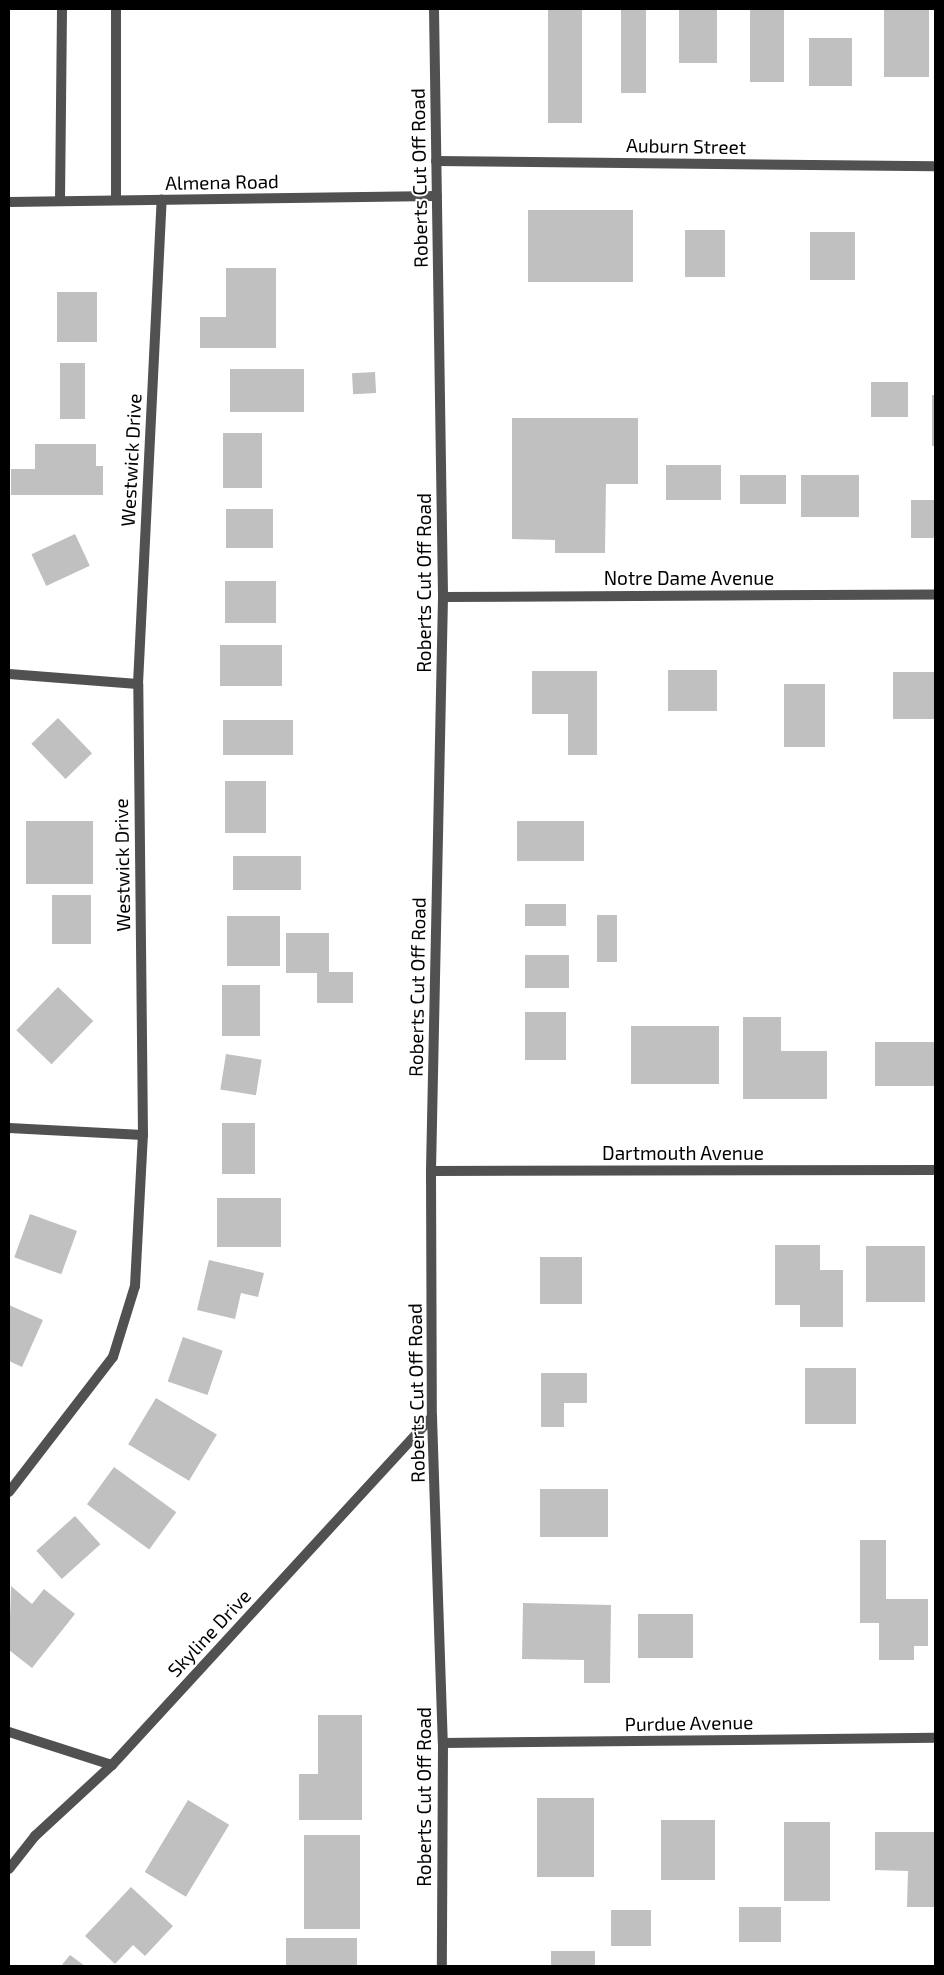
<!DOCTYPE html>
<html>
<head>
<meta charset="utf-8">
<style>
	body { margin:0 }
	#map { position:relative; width:944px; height:1975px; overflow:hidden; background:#fff; font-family:"Exo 2",sans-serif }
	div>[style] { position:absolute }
	.building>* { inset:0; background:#c0c0c0; transform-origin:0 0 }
	.service>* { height:10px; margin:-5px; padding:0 5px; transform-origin:5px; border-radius:5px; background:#515151 }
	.minor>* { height:10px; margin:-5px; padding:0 5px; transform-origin:5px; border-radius:5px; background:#515151 }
	.tertiary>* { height:10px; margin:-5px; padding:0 5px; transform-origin:5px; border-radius:5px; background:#515151 }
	span { translate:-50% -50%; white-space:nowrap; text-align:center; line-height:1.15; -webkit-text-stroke:4px #fff; paint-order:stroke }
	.street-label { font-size:19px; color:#000 }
	.frame { position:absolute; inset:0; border:10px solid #000; pointer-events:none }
</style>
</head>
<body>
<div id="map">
	<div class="building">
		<i style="left:548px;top:9px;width:34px;height:114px"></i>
		<i style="left:621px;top:9px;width:25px;height:84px"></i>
		<i style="left:679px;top:9px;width:38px;height:54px"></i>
		<i style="left:750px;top:9px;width:34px;height:73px"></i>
		<i style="left:884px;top:9px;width:45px;height:68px"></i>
		<i style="left:809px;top:38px;width:43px;height:48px"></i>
		<i style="left:528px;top:210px;width:105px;height:72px"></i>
		<i style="left:685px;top:230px;width:40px;height:47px"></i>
		<i style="left:810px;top:232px;width:45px;height:48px"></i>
		<i style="clip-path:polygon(226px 268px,276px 268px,276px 348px,200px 348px,200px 317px,226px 317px)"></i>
		<i style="left:57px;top:292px;width:40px;height:50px"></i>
		<i style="left:60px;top:363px;width:25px;height:56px"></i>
		<i style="left:230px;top:369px;width:74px;height:43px"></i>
		<i style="left:375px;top:372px;width:21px;height:23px;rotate:87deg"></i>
		<i style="left:871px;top:382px;width:37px;height:35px"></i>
		<i style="left:932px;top:395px;width:3px;height:51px"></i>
		<i style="clip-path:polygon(512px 418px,638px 418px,638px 484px,606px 484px,605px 553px,555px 553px,555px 540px,512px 539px)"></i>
		<i style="left:223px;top:433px;width:39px;height:55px"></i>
		<i style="clip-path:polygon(35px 444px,96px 444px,96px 466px,103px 466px,103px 495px,11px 495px,11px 469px,35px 469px)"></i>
		<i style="left:666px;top:465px;width:55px;height:35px"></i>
		<i style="left:740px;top:475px;width:46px;height:29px"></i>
		<i style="left:801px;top:475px;width:58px;height:42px"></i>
		<i style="left:911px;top:500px;width:24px;height:38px"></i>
		<i style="left:226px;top:509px;width:47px;height:39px"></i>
		<i style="left:75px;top:534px;width:35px;height:48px;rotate:65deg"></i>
		<i style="left:225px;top:581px;width:51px;height:42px"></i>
		<i style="left:220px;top:645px;width:62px;height:41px"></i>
		<i style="left:668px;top:670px;width:49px;height:41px"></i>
		<i style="clip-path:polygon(532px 671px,597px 671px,597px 755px,568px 755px,568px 714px,532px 714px)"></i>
		<i style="left:893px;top:672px;width:42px;height:47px"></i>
		<i style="left:784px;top:684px;width:41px;height:63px"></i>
		<i style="left:58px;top:718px;width:49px;height:37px;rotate:46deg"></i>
		<i style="left:223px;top:720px;width:70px;height:35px"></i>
		<i style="left:225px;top:781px;width:41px;height:52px"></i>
		<i style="left:26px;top:821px;width:67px;height:63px"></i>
		<i style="left:517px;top:821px;width:67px;height:40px"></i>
		<i style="left:233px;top:856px;width:68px;height:34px"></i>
		<i style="left:52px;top:895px;width:39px;height:49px"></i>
		<i style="left:525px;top:904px;width:41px;height:22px"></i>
		<i style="left:597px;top:915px;width:20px;height:47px"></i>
		<i style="left:227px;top:916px;width:53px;height:50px"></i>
		<i style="clip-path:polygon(286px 933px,329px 933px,329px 972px,353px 972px,353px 1003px,317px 1003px,317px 973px,286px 973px)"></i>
		<i style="left:525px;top:955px;width:44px;height:33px"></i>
		<i style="left:222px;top:985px;width:38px;height:51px"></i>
		<i style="left:58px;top:987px;width:49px;height:60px;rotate:44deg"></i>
		<i style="left:525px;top:1012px;width:41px;height:48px"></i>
		<i style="clip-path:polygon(743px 1017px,781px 1017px,781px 1051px,827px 1051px,827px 1099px,743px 1099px)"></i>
		<i style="left:631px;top:1026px;width:88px;height:58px"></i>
		<i style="left:875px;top:1042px;width:60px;height:44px"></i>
		<i style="left:226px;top:1054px;width:36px;height:36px;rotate:9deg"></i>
		<i style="left:222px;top:1123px;width:33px;height:51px"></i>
		<i style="left:217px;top:1198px;width:64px;height:49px"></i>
		<i style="left:30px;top:1214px;width:50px;height:46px;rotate:20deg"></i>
		<i style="clip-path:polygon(775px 1245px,820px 1245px,820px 1270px,843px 1270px,843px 1327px,800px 1327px,800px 1305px,775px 1305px)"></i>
		<i style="left:866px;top:1246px;width:59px;height:56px"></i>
		<i style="left:540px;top:1257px;width:42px;height:47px"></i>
		<i style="clip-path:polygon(209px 1260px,264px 1273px,258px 1297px,241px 1293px,235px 1319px,197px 1310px)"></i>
		<i style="clip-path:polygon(9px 1305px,43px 1320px,22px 1367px,9px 1361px)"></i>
		<i style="left:183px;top:1337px;width:42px;height:47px;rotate:19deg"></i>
		<i style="left:805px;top:1368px;width:51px;height:56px"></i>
		<i style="clip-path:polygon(541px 1373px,587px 1373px,587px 1403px,564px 1403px,564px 1427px,541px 1427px)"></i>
		<i style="left:156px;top:1398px;width:71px;height:54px;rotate:31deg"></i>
		<i style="left:114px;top:1467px;width:77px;height:46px;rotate:36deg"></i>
		<i style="left:540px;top:1489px;width:68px;height:48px"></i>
		<i style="left:75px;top:1516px;width:38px;height:52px;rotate:48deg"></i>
		<i style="clip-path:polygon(860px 1540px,886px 1540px,886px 1599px,928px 1599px,928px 1646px,914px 1646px,914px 1660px,879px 1660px,879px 1623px,860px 1623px)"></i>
		<i style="clip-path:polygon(11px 1586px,32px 1604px,44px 1589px,75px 1614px,32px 1668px,9px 1650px)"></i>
		<i style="clip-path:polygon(523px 1603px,611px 1605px,610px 1683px,584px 1683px,584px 1660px,522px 1659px)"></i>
		<i style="left:638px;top:1614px;width:55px;height:44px"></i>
		<i style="clip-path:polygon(318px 1715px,362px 1715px,362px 1820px,299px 1820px,299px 1774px,318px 1774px)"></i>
		<i style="left:537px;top:1798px;width:57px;height:79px"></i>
		<i style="left:188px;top:1800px;width:48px;height:84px;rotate:31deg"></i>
		<i style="left:661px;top:1820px;width:54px;height:60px"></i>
		<i style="left:784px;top:1822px;width:46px;height:79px"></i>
		<i style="clip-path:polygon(875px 1832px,935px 1832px,935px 1907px,907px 1907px,908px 1871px,875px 1870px)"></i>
		<i style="left:304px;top:1835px;width:56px;height:94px"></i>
		<i style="clip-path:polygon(131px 1887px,173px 1926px,145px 1956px,133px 1945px,115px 1964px,85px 1936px)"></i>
		<i style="left:739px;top:1907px;width:42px;height:35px"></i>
		<i style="left:611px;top:1910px;width:40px;height:36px"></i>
		<i style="left:286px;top:1938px;width:71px;height:28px"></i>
		<i style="left:551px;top:1951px;width:44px;height:15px"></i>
		<i style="clip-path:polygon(70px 1955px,85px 1966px,61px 1966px)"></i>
	</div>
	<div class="service">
		<i style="left:116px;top:9px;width:191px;rotate:90deg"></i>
		<i style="left:60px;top:201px;width:192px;rotate:-89.4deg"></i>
	</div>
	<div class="minor">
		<i style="left:436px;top:161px;width:499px;rotate:0.6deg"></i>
		<i style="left:9px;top:202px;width:428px;rotate:-0.8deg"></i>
		<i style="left:443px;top:597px;width:492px;rotate:-0.3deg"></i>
		<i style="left:9px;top:674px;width:129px;rotate:4.4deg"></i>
		<i style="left:9px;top:1128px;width:134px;rotate:3deg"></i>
		<i style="left:431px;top:1171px;width:504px;rotate:-0.11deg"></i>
		<i style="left:9px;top:1492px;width:170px;rotate:-52.4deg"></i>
		<i style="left:113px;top:1357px;width:74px;rotate:-72.8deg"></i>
		<i style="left:135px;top:1286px;width:151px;rotate:-87deg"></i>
		<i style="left:143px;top:1135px;width:451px;rotate:-90.6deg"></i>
		<i style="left:138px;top:684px;width:485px;rotate:-87.2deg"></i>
		<i style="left:9px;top:1732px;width:108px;rotate:17.8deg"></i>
		<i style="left:443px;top:1743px;width:492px;rotate:-0.6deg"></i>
	</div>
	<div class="tertiary">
		<i style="left:434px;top:9px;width:588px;rotate:89.12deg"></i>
		<i style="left:443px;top:597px;width:574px;rotate:91.2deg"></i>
		<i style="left:431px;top:1171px;width:246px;rotate:89.8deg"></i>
		<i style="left:432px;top:1417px;width:326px;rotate:88.1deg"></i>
		<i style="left:443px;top:1743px;width:223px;rotate:90.3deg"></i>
		<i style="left:9px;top:1869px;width:42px;rotate:-51.8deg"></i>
		<i style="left:35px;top:1836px;width:105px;rotate:-42.7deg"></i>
		<i style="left:112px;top:1765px;width:473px;rotate:-47.4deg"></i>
	</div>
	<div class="street-label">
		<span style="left:686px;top:146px;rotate:1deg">Auburn Street</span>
		<span style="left:419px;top:178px;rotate:-91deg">Roberts Cut Off Road</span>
		<span style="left:222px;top:182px;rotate:-1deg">Almena Road</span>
		<span style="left:131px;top:460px;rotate:-87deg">Westwick Drive</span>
		<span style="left:689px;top:578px">Notre Dame Avenue</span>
		<span style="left:424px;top:583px;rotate:-90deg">Roberts Cut Off Road</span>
		<span style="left:122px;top:865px;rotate:-91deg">Westwick Drive</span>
		<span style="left:417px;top:987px;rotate:-89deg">Roberts Cut Off Road</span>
		<span style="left:683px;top:1153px">Dartmouth Avenue</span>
		<span style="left:416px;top:1393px;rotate:-91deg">Roberts Cut Off Road</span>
		<span style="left:209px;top:1633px;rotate:-47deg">Skyline Drive</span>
		<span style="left:689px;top:1723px;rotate:-1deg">Purdue Avenue</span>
		<span style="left:424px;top:1797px;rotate:-90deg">Roberts Cut Off Road</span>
	</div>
	<div class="frame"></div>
</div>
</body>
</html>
